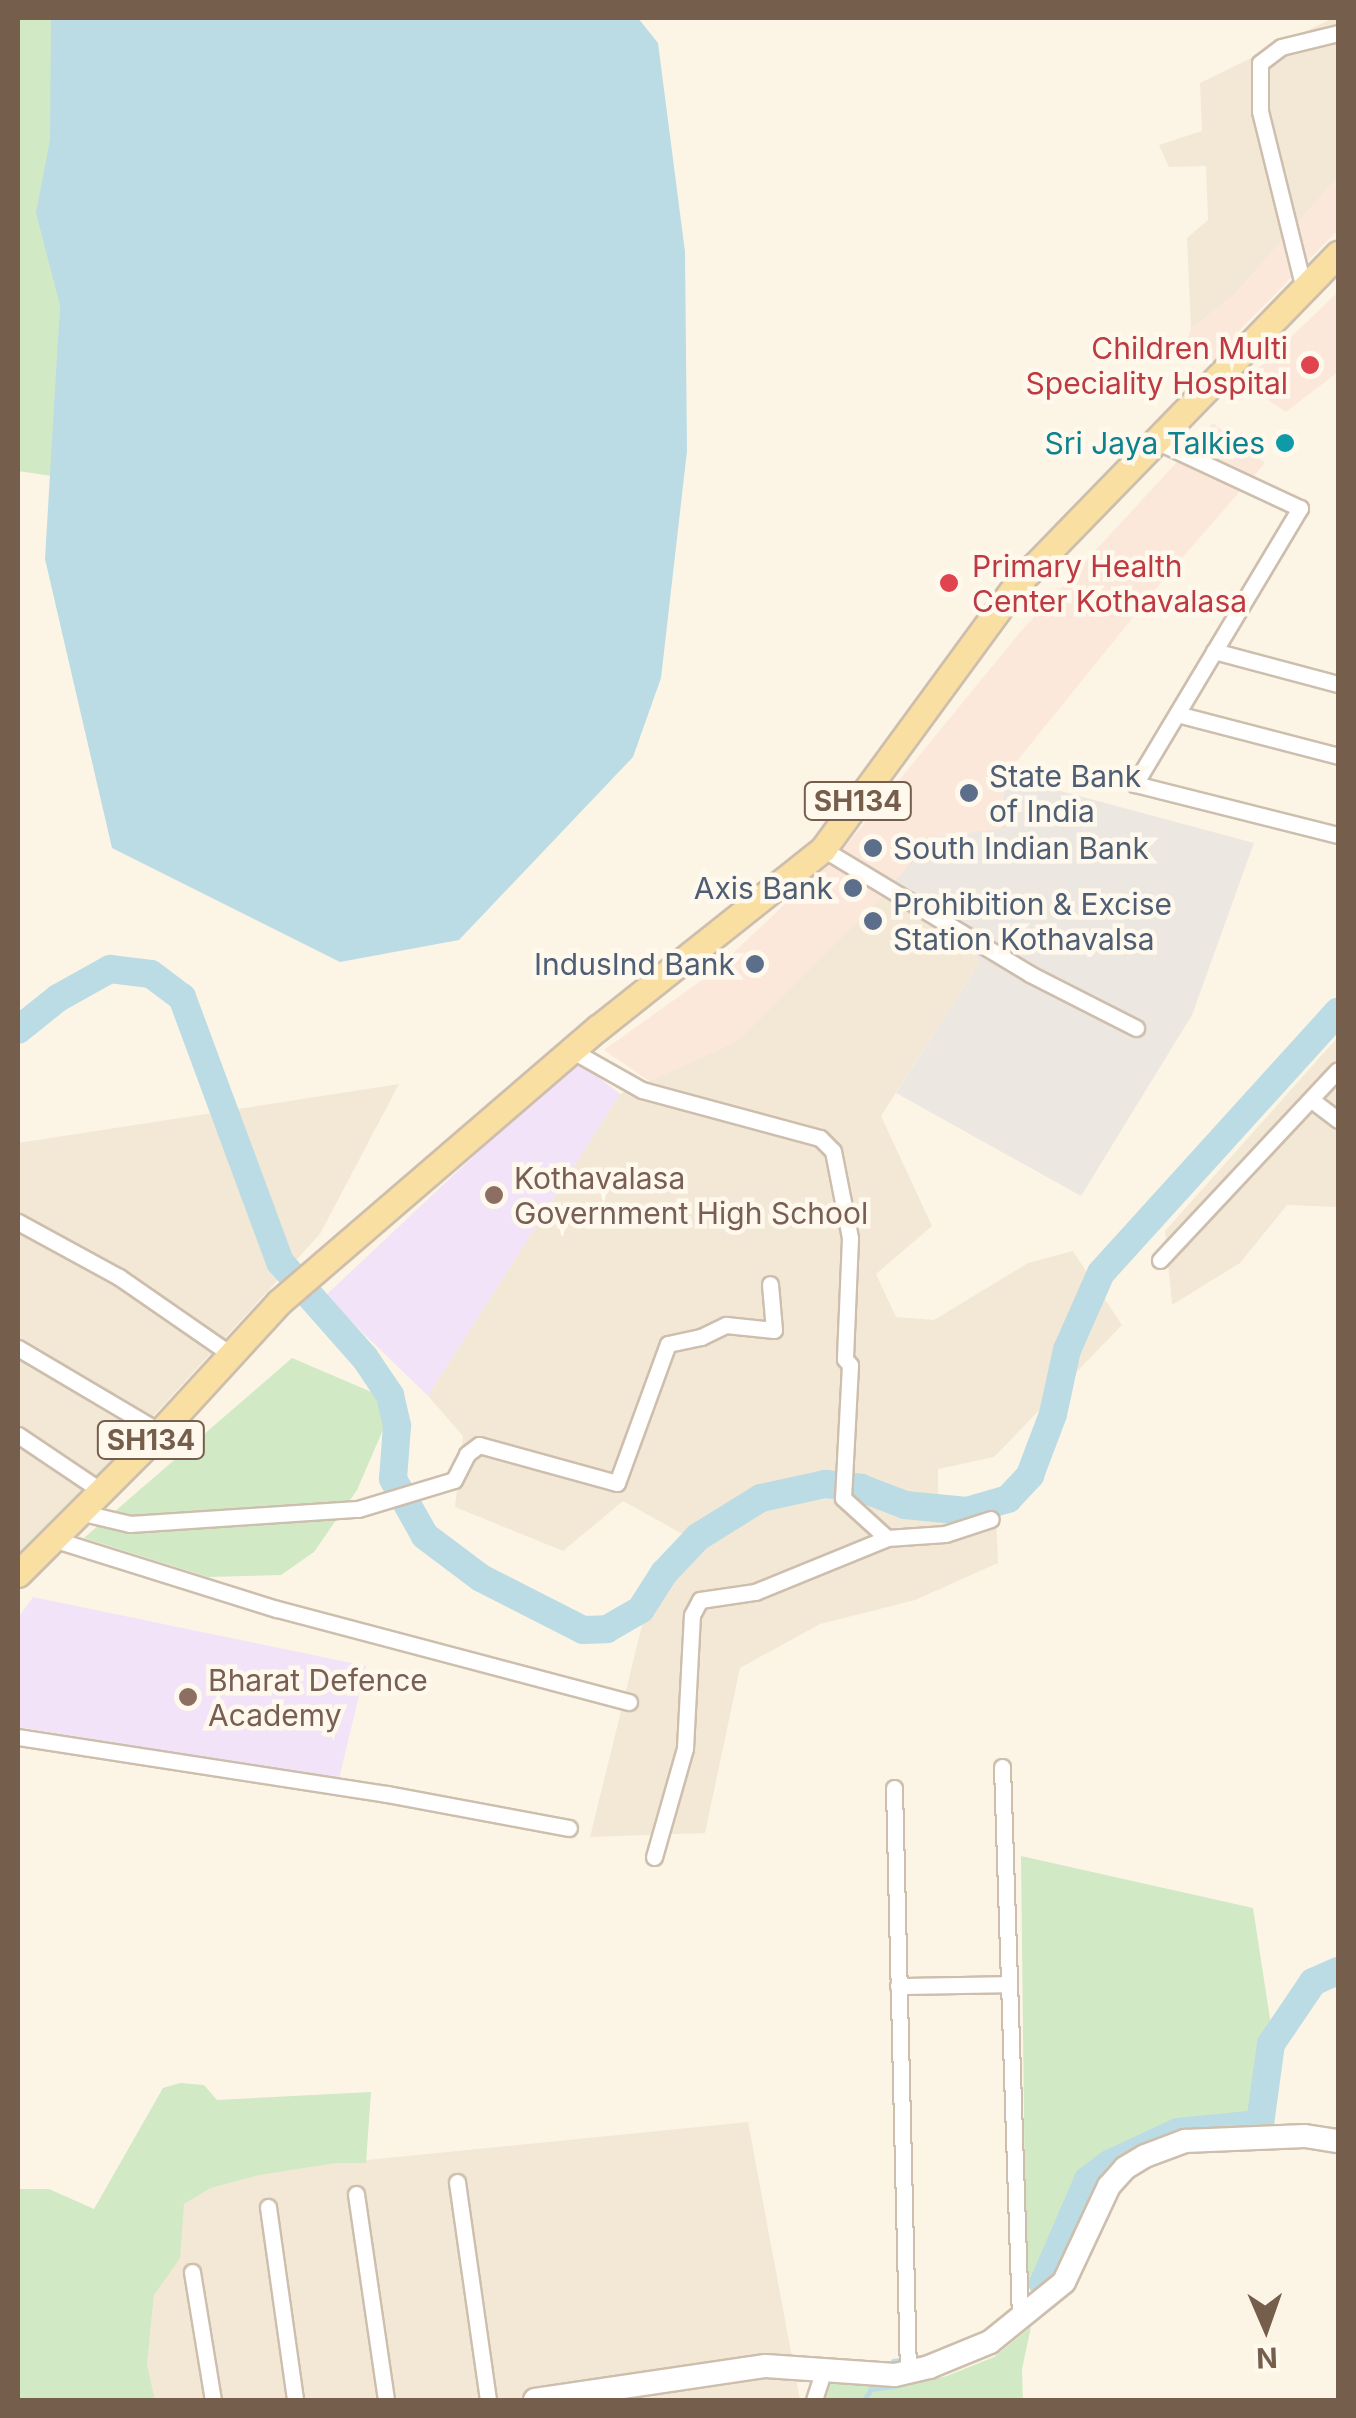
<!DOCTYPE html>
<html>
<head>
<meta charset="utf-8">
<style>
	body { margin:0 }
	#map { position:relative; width:1356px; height:2418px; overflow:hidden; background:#fcf5e6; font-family:Inter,sans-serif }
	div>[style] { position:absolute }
	.residential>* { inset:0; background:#f3e8d5 }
	.commercial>* { inset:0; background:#fce7db }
	.industrial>* { inset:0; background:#ece7e0 }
	.education>* { inset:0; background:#f2e3f8 }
	.green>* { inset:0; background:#d1e9c5 }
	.water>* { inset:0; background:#bbdbe5 }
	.stream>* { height:5px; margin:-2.5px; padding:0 2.5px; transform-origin:2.5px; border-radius:2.5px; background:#bbdbe5 }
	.river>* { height:28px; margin:-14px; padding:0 14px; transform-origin:14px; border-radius:14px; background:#bbdbe5 }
	.roads { filter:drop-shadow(2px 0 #cdbead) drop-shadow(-2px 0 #cdbead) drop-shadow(0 2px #cdbead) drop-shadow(0 -2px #cdbead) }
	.street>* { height:15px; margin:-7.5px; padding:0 7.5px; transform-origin:7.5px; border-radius:7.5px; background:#fff }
	.secondary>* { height:22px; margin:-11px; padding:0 11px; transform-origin:11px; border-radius:11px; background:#fff }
	.primary>* { height:25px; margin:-12.5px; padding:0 12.5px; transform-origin:12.5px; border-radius:12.5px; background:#f9dfa1 }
	.dots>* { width:28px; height:28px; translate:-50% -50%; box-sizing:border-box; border:5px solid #fff9ed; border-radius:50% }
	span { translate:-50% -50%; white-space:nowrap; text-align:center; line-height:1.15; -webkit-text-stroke:9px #fff9ed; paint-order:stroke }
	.shield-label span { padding:2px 8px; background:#fff9ed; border:2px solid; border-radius:8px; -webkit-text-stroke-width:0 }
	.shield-label { font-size:28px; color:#755e4b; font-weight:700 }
	.health-label { font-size:30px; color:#be3a42 }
	.right { translate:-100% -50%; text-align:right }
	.left { translate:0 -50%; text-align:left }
	.culture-label { font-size:30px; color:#0d838f }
	.service-label { font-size:30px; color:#4e5e75 }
	.education-label { font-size:30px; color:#785e54 }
	.frame { position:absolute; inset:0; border:20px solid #755e4b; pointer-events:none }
	.north { position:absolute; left:1216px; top:2278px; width:100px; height:100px; -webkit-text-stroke:8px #fff9ed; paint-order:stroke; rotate:178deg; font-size:28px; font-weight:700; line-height:40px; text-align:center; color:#755e4b }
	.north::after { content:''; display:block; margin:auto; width:35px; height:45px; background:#755e4b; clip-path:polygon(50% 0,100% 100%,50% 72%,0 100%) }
</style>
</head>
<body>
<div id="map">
	<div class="residential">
		<i style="clip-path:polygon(1333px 18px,1338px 18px,1338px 177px,1235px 294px,1191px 329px,1187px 238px,1208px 220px,1206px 166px,1169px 167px,1159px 145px,1202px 131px,1200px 83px)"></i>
		<i style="clip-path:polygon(884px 894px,980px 961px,881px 1116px,932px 1226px,876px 1274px,896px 1317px,934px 1320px,1028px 1263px,1073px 1251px,1122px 1325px,994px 1457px,938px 1469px,938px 1509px,996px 1514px,998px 1563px,915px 1600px,820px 1624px,740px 1668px,705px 1833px,590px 1837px,646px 1609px,706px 1547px,623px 1501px,563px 1551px,455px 1507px,463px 1436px,428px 1396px,620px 1094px,737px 1041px)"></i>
		<i style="clip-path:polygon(1338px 1037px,1338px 1207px,1287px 1205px,1240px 1263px,1172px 1305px,1165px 1231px)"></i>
		<i style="clip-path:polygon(399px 1084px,320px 1234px,18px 1564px,18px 1143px)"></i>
		<i style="clip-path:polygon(748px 2122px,800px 2400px,155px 2400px,147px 2364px,154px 2295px,184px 2204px,211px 2188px,260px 2175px,337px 2163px)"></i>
	</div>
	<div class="commercial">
		<i style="clip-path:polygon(1338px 177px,1338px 230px,1239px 331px,1217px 362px,1183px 352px,1191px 329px,1235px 294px)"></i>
		<i style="clip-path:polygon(1338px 292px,1338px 372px,1286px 412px,1243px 383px)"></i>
		<i style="clip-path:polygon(1213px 423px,1265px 463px,1168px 574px,1005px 776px,1001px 829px,884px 894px,737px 1041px,649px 1081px,604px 1050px,713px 972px,842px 850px,1021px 631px)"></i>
	</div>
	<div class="industrial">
		<i style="clip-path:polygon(1005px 776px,1254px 843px,1192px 1015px,1081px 1196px,896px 1093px,980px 961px,884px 894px,932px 837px,1001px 829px)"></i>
	</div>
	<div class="education">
		<i style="clip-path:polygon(576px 1060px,620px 1094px,428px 1396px,325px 1296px)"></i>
		<i style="clip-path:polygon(33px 1597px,366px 1666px,339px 1779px,18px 1727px,18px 1618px)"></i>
	</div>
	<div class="green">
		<i style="clip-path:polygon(18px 18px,64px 18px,60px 305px,52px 476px,18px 471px)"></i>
		<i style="clip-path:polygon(292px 1358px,395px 1402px,357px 1490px,314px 1552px,281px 1575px,208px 1577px,84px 1538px)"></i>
		<i style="clip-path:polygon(1021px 1856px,1253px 1908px,1277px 2064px,1270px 2129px,1200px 2122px,1131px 2145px,1080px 2180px,1058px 2243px,1026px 2294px)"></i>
		<i style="clip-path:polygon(180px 2083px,204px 2085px,217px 2100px,371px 2092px,366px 2163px,337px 2163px,260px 2175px,211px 2188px,184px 2204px,180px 2258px,154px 2295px,147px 2364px,155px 2400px,18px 2400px,18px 2189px,49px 2189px,94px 2209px,163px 2088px)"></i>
		<i style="clip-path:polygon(1031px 2327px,1022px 2369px,1023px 2400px,820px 2400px,828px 2378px,905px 2385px,947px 2376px,994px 2357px)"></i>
	</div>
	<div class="water">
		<i style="clip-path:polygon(51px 18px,638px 18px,658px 43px,685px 252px,687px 451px,661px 678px,633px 757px,459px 940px,340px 962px,112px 848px,45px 559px,60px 305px,36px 213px,50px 140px)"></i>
	</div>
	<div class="stream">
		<i style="left:893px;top:2361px;width:37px;rotate:-8deg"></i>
		<i style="left:864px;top:2400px;width:13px;rotate:-58deg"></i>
		<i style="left:871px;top:2389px;width:24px;rotate:-7deg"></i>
	</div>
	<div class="river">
		<i style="left:18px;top:1030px;width:51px;rotate:-38.7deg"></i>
		<i style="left:58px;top:998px;width:60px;rotate:-29.1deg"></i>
		<i style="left:110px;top:969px;width:41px;rotate:7deg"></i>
		<i style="left:151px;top:974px;width:39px;rotate:37deg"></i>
		<i style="left:182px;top:997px;width:283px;rotate:69.7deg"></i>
		<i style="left:280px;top:1262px;width:128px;rotate:48.5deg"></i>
		<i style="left:365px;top:1358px;width:45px;rotate:56deg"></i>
		<i style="left:390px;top:1395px;width:32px;rotate:77deg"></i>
		<i style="left:397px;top:1426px;width:53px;rotate:94.3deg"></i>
		<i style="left:393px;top:1479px;width:65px;rotate:60.7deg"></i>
		<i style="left:425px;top:1536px;width:70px;rotate:36.9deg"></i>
		<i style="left:481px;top:1578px;width:114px;rotate:27deg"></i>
		<i style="left:583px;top:1630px;width:24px;rotate:-2deg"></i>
		<i style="left:607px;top:1629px;width:39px;rotate:-30deg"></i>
		<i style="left:641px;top:1609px;width:43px;rotate:-57.4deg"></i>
		<i style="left:664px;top:1573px;width:50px;rotate:-46.6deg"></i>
		<i style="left:698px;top:1537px;width:74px;rotate:-31.8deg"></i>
		<i style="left:761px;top:1498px;width:66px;rotate:-12.3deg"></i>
		<i style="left:825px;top:1484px;width:36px;rotate:6deg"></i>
		<i style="left:861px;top:1488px;width:47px;rotate:21.1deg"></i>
		<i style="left:905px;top:1505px;width:62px;rotate:5.5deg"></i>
		<i style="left:967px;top:1511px;width:43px;rotate:-16.3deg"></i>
		<i style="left:1008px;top:1499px;width:33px;rotate:-47deg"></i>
		<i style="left:1030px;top:1475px;width:65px;rotate:-69.3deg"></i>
		<i style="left:1053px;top:1414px;width:66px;rotate:-77.7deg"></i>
		<i style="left:1067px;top:1350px;width:84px;rotate:-66.2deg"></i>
		<i style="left:1101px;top:1273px;width:353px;rotate:-47.8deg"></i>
		<i style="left:1043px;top:2284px;width:113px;rotate:-66.6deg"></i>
		<i style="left:1088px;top:2180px;width:26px;rotate:-37deg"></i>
		<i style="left:1109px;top:2164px;width:76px;rotate:-24.9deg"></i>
		<i style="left:1178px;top:2132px;width:82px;rotate:-5.6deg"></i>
		<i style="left:1260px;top:2124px;width:81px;rotate:-82.2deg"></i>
		<i style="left:1271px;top:2044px;width:75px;rotate:-55.9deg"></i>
		<i style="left:1313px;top:1982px;width:27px;rotate:-24deg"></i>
	</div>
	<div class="roads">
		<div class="street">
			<i style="left:1304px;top:289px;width:183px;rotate:-103.9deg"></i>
			<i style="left:1260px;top:111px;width:48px;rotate:-90deg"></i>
			<i style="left:1260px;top:63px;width:26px;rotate:-37deg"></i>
			<i style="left:1281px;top:47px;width:59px;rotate:-13.8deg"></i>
			<i style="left:1156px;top:441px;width:159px;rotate:25deg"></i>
			<i style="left:1300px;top:508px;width:322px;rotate:120.9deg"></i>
			<i style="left:1135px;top:784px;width:209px;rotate:14.1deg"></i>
			<i style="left:1214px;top:651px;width:128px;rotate:14.9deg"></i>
			<i style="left:1177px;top:714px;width:166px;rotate:14.6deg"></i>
			<i style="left:823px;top:849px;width:242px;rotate:31.1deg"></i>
			<i style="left:1030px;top:974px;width:119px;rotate:27deg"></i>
			<i style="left:571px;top:1050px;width:81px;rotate:29.4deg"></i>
			<i style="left:642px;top:1090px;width:184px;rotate:15.1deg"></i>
			<i style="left:820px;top:1138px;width:18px;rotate:45deg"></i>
			<i style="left:833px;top:1151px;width:89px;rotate:78.9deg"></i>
			<i style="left:850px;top:1238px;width:121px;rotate:92.4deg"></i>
			<i style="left:845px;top:1359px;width:8px;rotate:50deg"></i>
			<i style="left:850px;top:1365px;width:133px;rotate:93deg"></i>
			<i style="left:843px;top:1498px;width:59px;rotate:42.3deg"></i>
			<i style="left:1313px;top:1101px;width:31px;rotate:37deg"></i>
			<i style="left:18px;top:1222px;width:115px;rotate:28.6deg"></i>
			<i style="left:119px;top:1277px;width:139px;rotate:34.7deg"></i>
			<i style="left:1160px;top:1260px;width:260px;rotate:-46.9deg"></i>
			<i style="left:18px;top:1348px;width:165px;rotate:30.6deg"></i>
			<i style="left:18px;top:1435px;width:99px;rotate:33.9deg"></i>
			<i style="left:79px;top:1512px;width:52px;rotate:13.2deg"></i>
			<i style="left:130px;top:1524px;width:228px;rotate:-3.8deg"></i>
			<i style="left:358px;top:1509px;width:100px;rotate:-16.8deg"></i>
			<i style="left:454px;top:1480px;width:29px;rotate:-63deg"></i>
			<i style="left:467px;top:1454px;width:15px;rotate:-37deg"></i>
			<i style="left:479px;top:1445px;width:143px;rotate:15.4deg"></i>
			<i style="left:617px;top:1483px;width:148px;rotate:-69.9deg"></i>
			<i style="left:668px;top:1344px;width:34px;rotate:-12deg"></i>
			<i style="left:701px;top:1337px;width:28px;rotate:-26deg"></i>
			<i style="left:726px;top:1325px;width:48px;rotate:5.9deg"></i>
			<i style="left:774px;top:1330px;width:46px;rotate:-95deg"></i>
			<i style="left:53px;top:1539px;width:235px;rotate:17.4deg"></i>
			<i style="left:277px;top:1609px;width:364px;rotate:14.8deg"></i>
			<i style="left:18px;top:1737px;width:373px;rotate:8.8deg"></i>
			<i style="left:387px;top:1794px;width:185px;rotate:10.6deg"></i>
			<i style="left:1002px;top:1767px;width:551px;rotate:88.13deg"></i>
			<i style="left:894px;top:1788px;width:584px;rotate:88.63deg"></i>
			<i style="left:654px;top:1857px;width:113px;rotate:-74.1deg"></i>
			<i style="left:685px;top:1748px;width:133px;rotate:-87deg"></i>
			<i style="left:692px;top:1615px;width:17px;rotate:-62deg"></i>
			<i style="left:700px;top:1600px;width:56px;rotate:-8.3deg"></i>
			<i style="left:755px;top:1592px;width:143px;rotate:-22.2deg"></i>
			<i style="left:887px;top:1538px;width:58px;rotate:-3.9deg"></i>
			<i style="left:945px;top:1534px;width:48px;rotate:-18.1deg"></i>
			<i style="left:898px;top:1986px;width:111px;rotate:-1deg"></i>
			<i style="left:457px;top:2182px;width:220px;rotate:81.9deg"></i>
			<i style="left:356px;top:2194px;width:208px;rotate:81.7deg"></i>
			<i style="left:268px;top:2207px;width:195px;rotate:82deg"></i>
			<i style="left:192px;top:2272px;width:130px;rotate:80.7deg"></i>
			<i style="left:814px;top:2400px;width:33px;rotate:-72deg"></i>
		</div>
		<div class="secondary">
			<i style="left:535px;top:2400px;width:233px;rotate:-8.4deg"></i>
			<i style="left:766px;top:2366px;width:129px;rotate:4deg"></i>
			<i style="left:895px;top:2375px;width:35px;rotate:-13deg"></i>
			<i style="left:929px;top:2367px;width:66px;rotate:-22.3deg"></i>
			<i style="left:990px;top:2342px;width:95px;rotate:-39deg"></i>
			<i style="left:1064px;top:2282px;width:106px;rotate:-64.9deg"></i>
			<i style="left:1109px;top:2186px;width:24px;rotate:-48deg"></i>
			<i style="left:1125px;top:2168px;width:23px;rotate:-31deg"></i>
			<i style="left:1145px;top:2156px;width:43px;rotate:-20.6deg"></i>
			<i style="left:1185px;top:2141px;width:120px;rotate:-2.4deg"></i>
			<i style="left:1305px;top:2136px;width:33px;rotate:9deg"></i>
		</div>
		<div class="primary">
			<i style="left:18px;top:1574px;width:201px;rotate:-45deg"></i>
			<i style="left:160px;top:1432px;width:176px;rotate:-47.5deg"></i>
			<i style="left:279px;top:1302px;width:421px;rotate:-40.7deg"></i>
			<i style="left:598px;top:1028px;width:288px;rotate:-38.5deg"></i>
			<i style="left:823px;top:849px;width:327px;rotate:-53.8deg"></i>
			<i style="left:1016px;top:585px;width:462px;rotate:-45.8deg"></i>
		</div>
	</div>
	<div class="dots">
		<i style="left:1310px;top:365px;background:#e0444e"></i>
		<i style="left:1285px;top:443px;background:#0f9aa8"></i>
		<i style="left:949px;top:583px;background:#e0444e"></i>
		<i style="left:969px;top:793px;background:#5c6f8a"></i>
		<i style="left:873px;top:848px;background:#5c6f8a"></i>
		<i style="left:853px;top:888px;background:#5c6f8a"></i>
		<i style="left:873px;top:921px;background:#5c6f8a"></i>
		<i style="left:755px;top:964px;background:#5c6f8a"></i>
		<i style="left:494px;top:1195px;background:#8d6e63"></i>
		<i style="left:188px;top:1697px;background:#8d6e63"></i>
	</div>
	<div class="shield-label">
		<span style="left:858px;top:801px">SH134</span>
		<span style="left:151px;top:1440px">SH134</span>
	</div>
	<div class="health-label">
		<span class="right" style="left:1288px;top:365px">Children Multi<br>Speciality Hospital</span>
		<span class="left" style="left:972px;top:583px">Primary Health<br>Center Kothavalasa</span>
	</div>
	<div class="culture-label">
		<span class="right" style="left:1265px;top:443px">Sri Jaya Talkies</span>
	</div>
	<div class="service-label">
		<span class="left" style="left:989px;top:793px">State Bank<br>of India</span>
		<span class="left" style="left:893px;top:848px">South Indian Bank</span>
		<span class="right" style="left:833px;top:888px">Axis Bank</span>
		<span class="left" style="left:893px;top:921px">Prohibition &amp; Excise<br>Station Kothavalsa</span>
		<span class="right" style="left:735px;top:964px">IndusInd Bank</span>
	</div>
	<div class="education-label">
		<span class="left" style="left:514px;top:1195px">Kothavalasa<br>Government High School</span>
		<span class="left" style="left:208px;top:1697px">Bharat Defence<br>Academy</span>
	</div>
	<div class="frame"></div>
	<div class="north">N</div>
</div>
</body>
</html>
